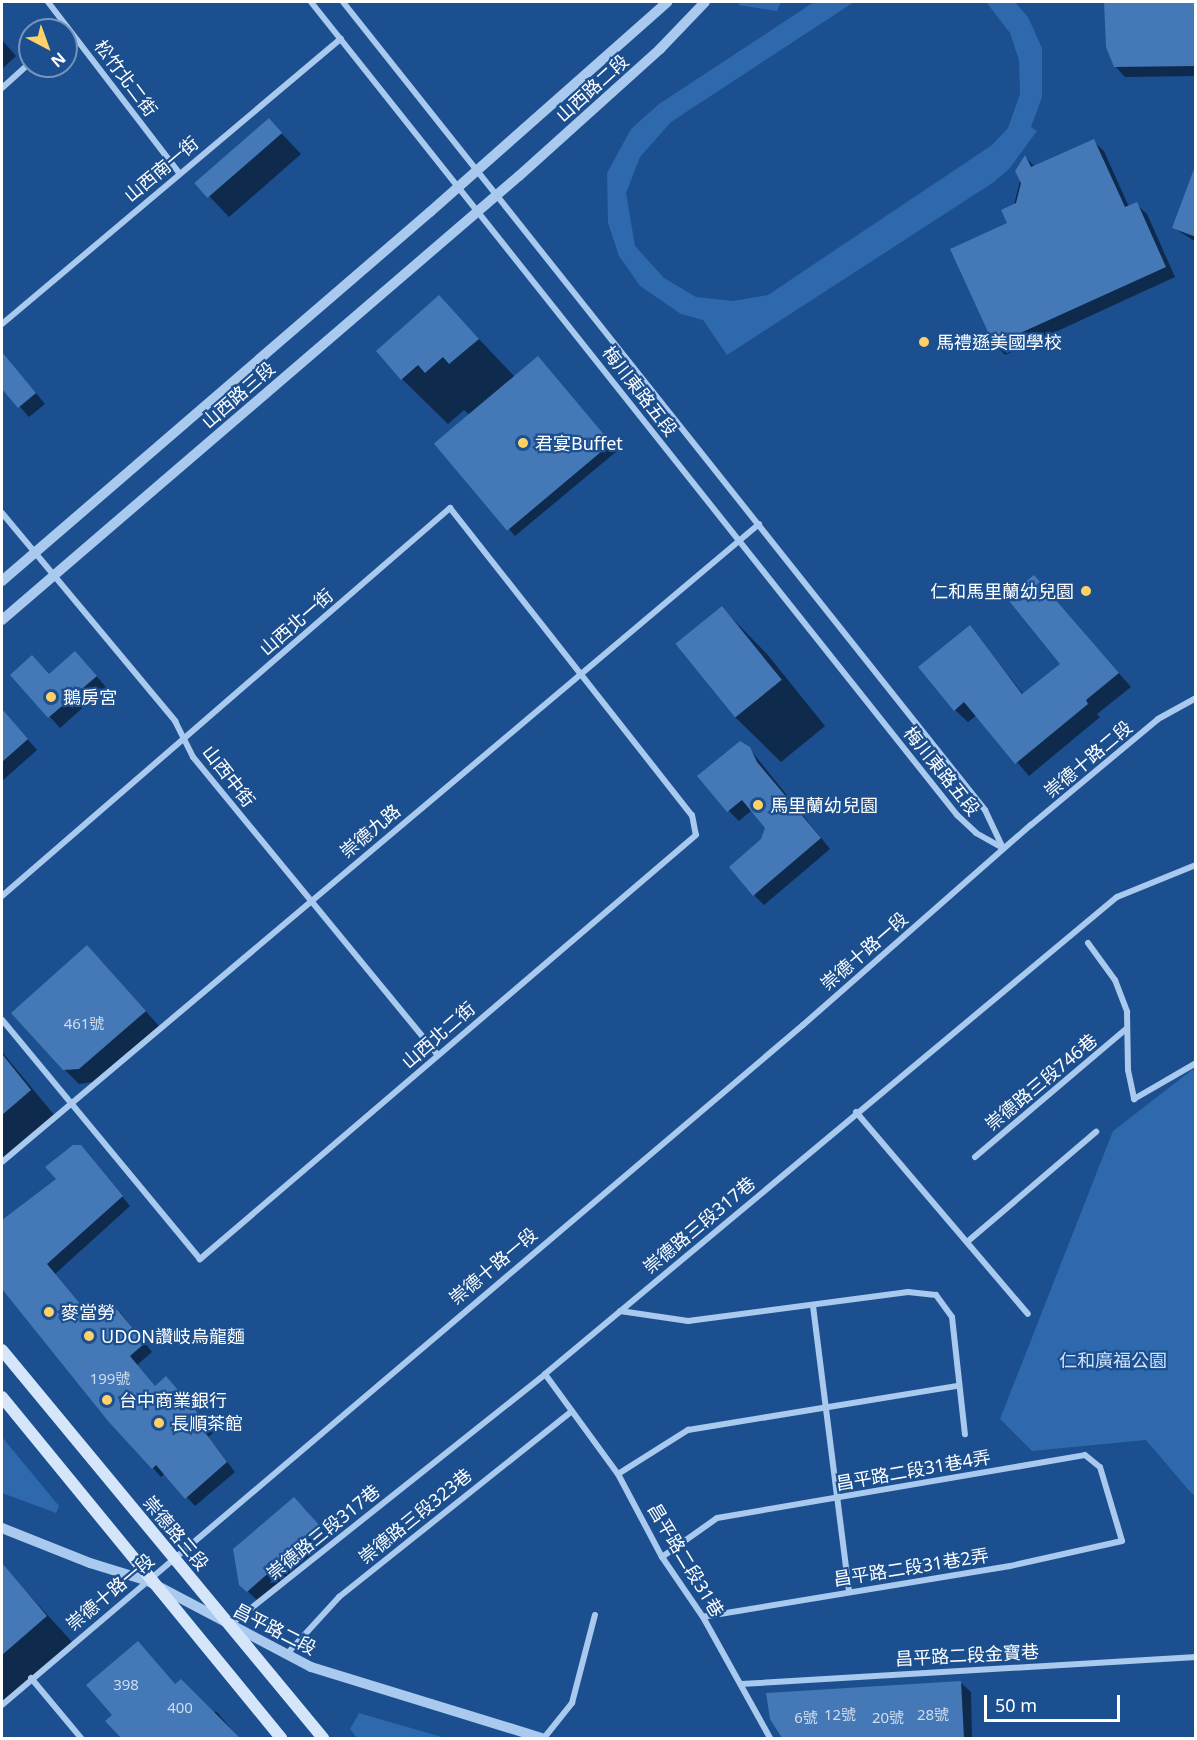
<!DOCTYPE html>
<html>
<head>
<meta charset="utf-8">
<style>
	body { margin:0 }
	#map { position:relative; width:1197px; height:1740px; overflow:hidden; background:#1b4f8f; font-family:"Noto Sans","Noto Sans TC",sans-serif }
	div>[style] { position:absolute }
	.green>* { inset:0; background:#2e69ad }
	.shadow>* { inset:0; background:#0007 }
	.building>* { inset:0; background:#4478b7; transform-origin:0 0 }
	.minor>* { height:6px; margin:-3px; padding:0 3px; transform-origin:3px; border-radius:3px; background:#a9c9ee }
	.tertiary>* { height:10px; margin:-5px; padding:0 5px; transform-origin:5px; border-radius:5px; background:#a9c9ee }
	.secondary>* { height:12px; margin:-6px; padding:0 6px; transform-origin:6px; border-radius:6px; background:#d6e6fa }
	.dots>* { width:16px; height:16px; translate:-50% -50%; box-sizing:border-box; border:3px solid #1b4f8f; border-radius:50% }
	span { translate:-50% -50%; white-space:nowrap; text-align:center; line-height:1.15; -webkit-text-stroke:4.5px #1b4f8f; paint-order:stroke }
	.number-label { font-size:15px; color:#d0dded }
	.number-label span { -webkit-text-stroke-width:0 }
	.street-label { font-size:18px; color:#fff }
	.poi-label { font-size:18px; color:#fff }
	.left { translate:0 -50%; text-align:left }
	.right { translate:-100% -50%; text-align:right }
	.park-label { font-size:18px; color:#cfe3fa }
	.frame { position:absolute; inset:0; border:3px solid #fff; pointer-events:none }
	.north { position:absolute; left:18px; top:18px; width:60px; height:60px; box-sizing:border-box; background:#1b4f8f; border:2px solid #7695bc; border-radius:50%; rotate:139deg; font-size:16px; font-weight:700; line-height:24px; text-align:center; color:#fff }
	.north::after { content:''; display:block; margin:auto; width:21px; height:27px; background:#ffd166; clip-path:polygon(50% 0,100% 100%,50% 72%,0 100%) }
	.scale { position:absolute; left:984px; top:1695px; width:136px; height:27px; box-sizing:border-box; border:3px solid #fff; border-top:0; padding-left:8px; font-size:18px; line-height:21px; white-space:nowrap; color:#fff; -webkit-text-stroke:4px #1b4f8f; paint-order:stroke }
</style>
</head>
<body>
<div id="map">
	<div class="green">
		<i style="clip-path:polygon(740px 2px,781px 2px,777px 11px,738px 5px)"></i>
		<i style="clip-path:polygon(814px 2px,854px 2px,671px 122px,640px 157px,626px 193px,635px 246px,664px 278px,696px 297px,733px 301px,768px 295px,992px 145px,1008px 128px,1020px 94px,1019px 60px,1010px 33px,986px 2px,1015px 2px,1028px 17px,1042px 48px,1042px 97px,1031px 127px,1037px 131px,1009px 169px,994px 182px,727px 355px,703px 320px,681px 314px,640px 286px,619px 256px,608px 223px,607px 173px,631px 129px,659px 104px)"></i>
		<i style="clip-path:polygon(1192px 1070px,1196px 1071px,1196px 1494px,1192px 1494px,1146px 1440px,1032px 1451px,1000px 1419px,1113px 1131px)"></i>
		<i style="clip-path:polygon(2px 1437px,59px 1506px,56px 1513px,2px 1493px)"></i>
		<i style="clip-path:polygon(359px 1713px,445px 1738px,357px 1738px,350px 1729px)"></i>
	</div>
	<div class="shadow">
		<i style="clip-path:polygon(1105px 2px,1196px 2px,1196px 76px,1125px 77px,1115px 66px,1107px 47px)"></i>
		<i style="clip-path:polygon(2px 40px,16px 56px,2px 69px)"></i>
		<i style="clip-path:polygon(269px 120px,301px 154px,229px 217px,209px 196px)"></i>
		<i style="clip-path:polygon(1093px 141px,1104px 151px,1129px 207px,1136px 204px,1147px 214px,1175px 277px,1005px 355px,995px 344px,1009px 224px,1026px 158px,1035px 167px)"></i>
		<i style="clip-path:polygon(1196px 170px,1196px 242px,1174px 228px)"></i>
		<i style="clip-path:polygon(439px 297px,515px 377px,544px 364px,617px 451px,515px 536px,509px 529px,470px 415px,464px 410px,448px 424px,402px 379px)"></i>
		<i style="clip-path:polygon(2px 353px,45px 404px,29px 417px,2px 386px)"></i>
		<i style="clip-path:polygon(722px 608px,767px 654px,825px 726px,781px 762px,735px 717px)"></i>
		<i style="clip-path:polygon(970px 627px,1024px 695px,1094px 645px,1131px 687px,1097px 714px,1100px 717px,1029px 776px,977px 715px,968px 722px,955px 710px)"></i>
		<i style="clip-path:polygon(85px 663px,106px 687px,60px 728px,12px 675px,49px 675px)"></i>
		<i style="clip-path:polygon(2px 710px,37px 750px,2px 781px)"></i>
		<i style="clip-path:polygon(749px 748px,830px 849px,764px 905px,754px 895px,767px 827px,752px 810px,739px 821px,729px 811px)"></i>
		<i style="clip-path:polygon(101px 961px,159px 1026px,93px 1082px,79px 1084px,64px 1069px)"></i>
		<i style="clip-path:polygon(2px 1052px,56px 1117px,2px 1161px)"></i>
		<i style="clip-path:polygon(89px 1156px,130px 1206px,55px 1274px,93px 1319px,111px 1304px,120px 1312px,152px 1352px,137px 1365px,155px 1387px,175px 1387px,213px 1433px,208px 1437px,235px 1472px,195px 1506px,165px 1473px,161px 1477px,153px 1468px,2px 1286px,2px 1223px)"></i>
		<i style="clip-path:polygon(305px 1509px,330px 1538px,258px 1601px,241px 1585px)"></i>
		<i style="clip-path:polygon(2px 1565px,73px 1643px,2px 1705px)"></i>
		<i style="clip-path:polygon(960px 1682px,971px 1692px,972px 1738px,784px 1738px,772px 1719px)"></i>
		<i style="clip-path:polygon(175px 1686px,211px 1715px,216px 1711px,239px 1738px,123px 1738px,108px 1721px)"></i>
	</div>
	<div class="building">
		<i style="clip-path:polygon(1104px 2px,1196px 2px,1196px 66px,1114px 67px,1106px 47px)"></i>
		<i style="left:269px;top:118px;width:20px;height:99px;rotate:49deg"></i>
		<i style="clip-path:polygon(1094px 139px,1125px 207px,1137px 202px,1166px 267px,994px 345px,950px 249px,1007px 223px,1001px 210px,1016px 203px,1021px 183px,1015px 171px,1025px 155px,1031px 167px)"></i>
		<i style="clip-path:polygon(1194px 169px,1196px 170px,1196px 237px,1172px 228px)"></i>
		<i style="clip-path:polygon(439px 295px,479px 339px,449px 364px,443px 357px,425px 373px,418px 365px,401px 380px,376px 351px)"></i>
		<i style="clip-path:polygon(2px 352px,36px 393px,18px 408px,2px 389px)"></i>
		<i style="left:538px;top:356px;width:114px;height:136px;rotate:50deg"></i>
		<i style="clip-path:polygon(1034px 575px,1119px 673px,1086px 700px,1088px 704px,1015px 764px,964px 702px,954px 711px,918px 667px,970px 625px,1022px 694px,1060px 664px,1006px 597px)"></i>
		<i style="left:722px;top:606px;width:95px;height:60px;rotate:51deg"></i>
		<i style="clip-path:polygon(75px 651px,97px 676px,48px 718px,10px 675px,32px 655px,49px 674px)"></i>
		<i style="clip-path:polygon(2px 709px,28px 739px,2px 762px)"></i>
		<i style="clip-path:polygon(740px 741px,750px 747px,757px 762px,821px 838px,753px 896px,729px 867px,761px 839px,765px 828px,742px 800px,727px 812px,697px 776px)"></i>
		<i style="clip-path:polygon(87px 945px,146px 1011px,79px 1069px,63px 1070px,11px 1013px)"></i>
		<i style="clip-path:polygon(2px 1054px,31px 1090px,2px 1115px)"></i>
		<i style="clip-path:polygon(73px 1145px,81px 1145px,123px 1196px,47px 1264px,92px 1318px,111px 1302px,145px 1343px,130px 1356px,155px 1386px,166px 1376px,206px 1423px,201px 1427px,227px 1462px,185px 1499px,156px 1465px,152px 1469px,108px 1421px,2px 1289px,2px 1220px,56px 1179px,45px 1167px)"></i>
		<i style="clip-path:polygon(294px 1497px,321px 1527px,247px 1592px,239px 1585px,233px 1549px)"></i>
		<i style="clip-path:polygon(2px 1563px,47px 1616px,2px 1655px)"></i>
		<i style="clip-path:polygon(138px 1641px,175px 1684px,181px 1679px,240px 1738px,121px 1738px,105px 1721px,112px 1715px,86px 1685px)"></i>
		<i style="clip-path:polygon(961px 1681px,964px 1738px,782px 1738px,770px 1719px,766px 1693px)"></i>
	</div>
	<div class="minor">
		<i style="left:48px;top:2px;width:215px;rotate:52.5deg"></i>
		<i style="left:311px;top:2px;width:1038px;rotate:51.53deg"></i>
		<i style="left:957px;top:815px;width:26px;rotate:43deg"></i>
		<i style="left:976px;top:833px;width:31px;rotate:29deg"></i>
		<i style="left:343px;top:2px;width:1032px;rotate:51.53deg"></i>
		<i style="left:985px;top:810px;width:42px;rotate:64.7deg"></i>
		<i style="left:2px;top:88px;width:38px;rotate:-42deg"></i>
		<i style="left:2px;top:324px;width:443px;rotate:-40.1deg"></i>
		<i style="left:2px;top:513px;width:271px;rotate:50.2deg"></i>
		<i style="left:175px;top:721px;width:40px;rotate:63.4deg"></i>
		<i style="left:193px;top:757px;width:386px;rotate:50.6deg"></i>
		<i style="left:2px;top:896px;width:593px;rotate:-40.89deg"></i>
		<i style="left:450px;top:508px;width:391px;rotate:51.8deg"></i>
		<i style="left:692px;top:815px;width:20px;rotate:79deg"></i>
		<i style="left:696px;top:835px;width:653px;rotate:139.47deg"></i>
		<i style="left:200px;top:1259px;width:310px;rotate:-129.6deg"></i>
		<i style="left:1088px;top:943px;width:46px;rotate:53.9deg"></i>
		<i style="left:1115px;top:980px;width:34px;rotate:69deg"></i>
		<i style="left:1127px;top:1012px;width:58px;rotate:89deg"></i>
		<i style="left:1128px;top:1070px;width:30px;rotate:78deg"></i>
		<i style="left:1134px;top:1099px;width:72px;rotate:-30.1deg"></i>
		<i style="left:856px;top:1112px;width:265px;rotate:49.6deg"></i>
		<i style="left:975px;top:1157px;width:198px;rotate:-40.3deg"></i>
		<i style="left:2px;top:1162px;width:990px;rotate:-40.12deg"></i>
		<i style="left:967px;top:1242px;width:170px;rotate:-40.5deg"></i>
		<i style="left:813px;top:1306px;width:288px;rotate:82.8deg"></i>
		<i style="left:620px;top:1311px;width:69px;rotate:8.4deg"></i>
		<i style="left:688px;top:1321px;width:222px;rotate:-7.5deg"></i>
		<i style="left:908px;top:1292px;width:28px;rotate:6deg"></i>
		<i style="left:936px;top:1295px;width:27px;rotate:54deg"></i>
		<i style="left:952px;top:1317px;width:118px;rotate:83.7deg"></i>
		<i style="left:545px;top:1374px;width:124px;rotate:53.9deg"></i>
		<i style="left:618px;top:1474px;width:94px;rotate:62.1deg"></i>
		<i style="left:662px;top:1557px;width:73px;rotate:55.7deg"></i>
		<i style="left:703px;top:1617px;width:138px;rotate:61deg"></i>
		<i style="left:618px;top:1474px;width:83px;rotate:-32.2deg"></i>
		<i style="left:688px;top:1430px;width:273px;rotate:-9.3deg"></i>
		<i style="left:662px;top:1557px;width:67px;rotate:-35.3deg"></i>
		<i style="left:717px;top:1518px;width:373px;rotate:-9.7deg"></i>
		<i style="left:1085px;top:1455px;width:19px;rotate:39deg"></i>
		<i style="left:1100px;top:1467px;width:77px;rotate:73.4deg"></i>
		<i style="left:1122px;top:1541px;width:115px;rotate:167.4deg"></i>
		<i style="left:1010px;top:1566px;width:311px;rotate:170.6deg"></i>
		<i style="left:230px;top:1625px;width:403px;rotate:-38.5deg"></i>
		<i style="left:545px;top:1374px;width:745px;rotate:-39.83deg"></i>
		<i style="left:1117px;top:897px;width:85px;rotate:-22.1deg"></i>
		<i style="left:286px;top:1655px;width:79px;rotate:-47.6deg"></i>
		<i style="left:339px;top:1597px;width:298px;rotate:-38.6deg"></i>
		<i style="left:31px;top:1678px;width:78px;rotate:50.2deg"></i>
		<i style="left:741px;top:1684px;width:456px;rotate:-3.4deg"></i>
		<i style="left:2px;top:1705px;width:1051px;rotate:-40.33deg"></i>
		<i style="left:803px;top:1025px;width:303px;rotate:-41.3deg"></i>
		<i style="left:1031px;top:825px;width:165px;rotate:-39.8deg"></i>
		<i style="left:1158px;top:719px;width:43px;rotate:-28.9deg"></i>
		<i style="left:544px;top:1738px;width:45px;rotate:-51.3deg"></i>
		<i style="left:572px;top:1703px;width:91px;rotate:-75.4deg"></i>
	</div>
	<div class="tertiary">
		<i style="left:2px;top:581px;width:565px;rotate:-40.77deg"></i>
		<i style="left:430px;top:212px;width:317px;rotate:-41.5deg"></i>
		<i style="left:2px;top:620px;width:681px;rotate:-40.66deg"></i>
		<i style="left:519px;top:176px;width:190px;rotate:-42deg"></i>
		<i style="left:660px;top:49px;width:65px;rotate:-46.2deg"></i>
		<i style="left:2px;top:1528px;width:95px;rotate:21.7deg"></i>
		<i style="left:90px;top:1563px;width:61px;rotate:17.2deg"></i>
		<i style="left:148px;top:1581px;width:184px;rotate:27.8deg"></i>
		<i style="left:311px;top:1667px;width:242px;rotate:17.1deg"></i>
	</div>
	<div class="secondary">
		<i style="left:2px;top:1350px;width:504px;rotate:50.4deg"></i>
		<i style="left:2px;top:1397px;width:441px;rotate:50.7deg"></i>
	</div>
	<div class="dots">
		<i style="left:924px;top:342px;background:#ffd166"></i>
		<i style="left:523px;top:443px;background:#ffd166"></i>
		<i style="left:1086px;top:591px;background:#ffd166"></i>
		<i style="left:51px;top:697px;background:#ffd166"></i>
		<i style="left:758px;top:805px;background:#ffd166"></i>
		<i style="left:49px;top:1312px;background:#ffd166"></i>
		<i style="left:89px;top:1336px;background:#ffd166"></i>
		<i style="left:107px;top:1400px;background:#ffd166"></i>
		<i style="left:159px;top:1423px;background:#ffd166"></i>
	</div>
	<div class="number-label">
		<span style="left:84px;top:1024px">461號</span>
		<span style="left:110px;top:1379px">199號</span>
		<span style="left:126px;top:1685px">398</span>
		<span style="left:180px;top:1708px">400</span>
		<span style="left:840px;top:1715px">12號</span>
		<span style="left:933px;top:1715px">28號</span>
		<span style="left:806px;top:1718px">6號</span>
		<span style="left:888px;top:1718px">20號</span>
	</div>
	<div class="street-label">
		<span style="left:126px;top:78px;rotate:53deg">松竹北二街</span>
		<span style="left:592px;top:88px;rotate:-42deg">山西路二段</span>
		<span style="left:161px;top:169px;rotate:-40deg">山西南一街</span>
		<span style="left:640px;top:391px;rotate:52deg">梅川東路五段</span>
		<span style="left:238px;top:395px;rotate:-41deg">山西路三段</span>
		<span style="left:296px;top:622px;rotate:-41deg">山西北一街</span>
		<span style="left:1088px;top:759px;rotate:-40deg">崇德十路二段</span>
		<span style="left:942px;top:771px;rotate:51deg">梅川東路五段</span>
		<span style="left:229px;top:776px;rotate:52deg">山西中街</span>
		<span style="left:370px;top:831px;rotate:-40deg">崇德九路</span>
		<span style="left:864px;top:951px;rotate:-41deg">崇德十路一段</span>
		<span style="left:438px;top:1035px;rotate:-41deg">山西北二街</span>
		<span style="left:1041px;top:1082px;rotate:-40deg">崇德路三段746巷</span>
		<span style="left:699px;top:1225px;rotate:-40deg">崇德路三段317巷</span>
		<span style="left:493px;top:1266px;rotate:-40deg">崇德十路一段</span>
		<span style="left:913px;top:1470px;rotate:-10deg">昌平路二段31巷4弄</span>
		<span style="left:415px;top:1516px;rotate:-39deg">崇德路三段323巷</span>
		<span style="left:323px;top:1532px;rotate:-39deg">崇德路三段317巷</span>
		<span style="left:176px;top:1533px;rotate:50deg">崇德路三段</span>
		<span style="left:686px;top:1560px;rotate:59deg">昌平路二段31巷</span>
		<span style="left:911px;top:1567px;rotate:-9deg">昌平路二段31巷2弄</span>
		<span style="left:110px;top:1592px;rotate:-40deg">崇德十路一段</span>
		<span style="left:275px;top:1629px;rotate:27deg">昌平路二段</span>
		<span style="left:967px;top:1655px;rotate:-3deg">昌平路二段金寶巷</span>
	</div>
	<div class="poi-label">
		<span class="left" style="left:936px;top:342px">馬禮遜美國學校</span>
		<span class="left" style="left:535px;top:443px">君宴Buffet</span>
		<span class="right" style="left:1074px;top:591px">仁和馬里蘭幼兒園</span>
		<span class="left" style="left:63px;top:697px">鵝房宮</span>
		<span class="left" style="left:770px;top:805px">馬里蘭幼兒園</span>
		<span class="left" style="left:61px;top:1312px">麥當勞</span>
		<span class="left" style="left:101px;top:1336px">UDON讚岐烏龍麵</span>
		<span class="left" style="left:119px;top:1400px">台中商業銀行</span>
		<span class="left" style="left:171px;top:1423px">長順茶館</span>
	</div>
	<div class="park-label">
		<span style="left:1113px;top:1360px">仁和廣福公園</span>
	</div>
	<div class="frame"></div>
	<div class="north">N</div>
	<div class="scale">50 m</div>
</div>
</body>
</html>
